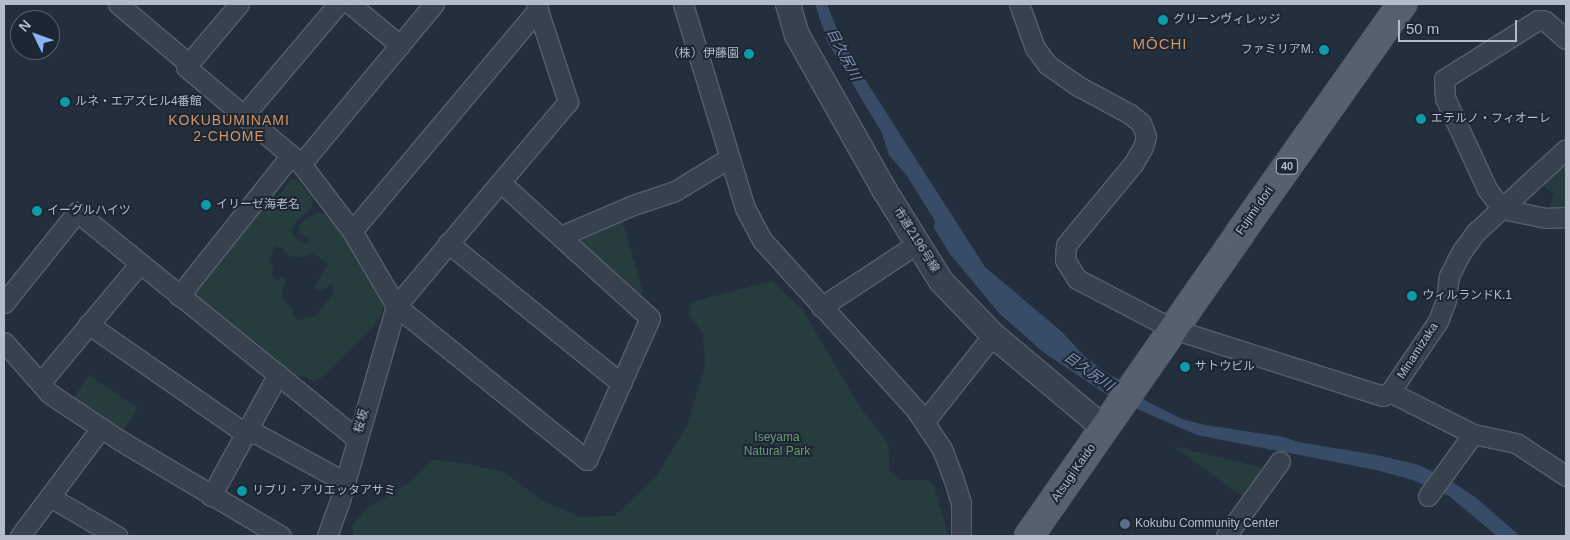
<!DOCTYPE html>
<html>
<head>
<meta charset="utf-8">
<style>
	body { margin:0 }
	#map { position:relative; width:1570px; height:540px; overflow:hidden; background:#242f3e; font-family:Arial,"Noto Sans JP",sans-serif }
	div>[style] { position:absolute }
	.green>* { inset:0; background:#263c3f; transform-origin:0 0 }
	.water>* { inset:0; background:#394c67 }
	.roads { filter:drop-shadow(1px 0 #565f6c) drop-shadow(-1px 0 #565f6c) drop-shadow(0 1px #565f6c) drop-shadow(0 -1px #565f6c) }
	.minor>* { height:19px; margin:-9.5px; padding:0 9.5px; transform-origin:9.5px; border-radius:9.5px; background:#38414e }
	.tertiary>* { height:24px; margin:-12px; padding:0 12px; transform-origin:12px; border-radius:12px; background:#38414e }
	.primary>* { height:28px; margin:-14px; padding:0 14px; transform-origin:14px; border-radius:14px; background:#56606e }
	.dots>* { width:14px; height:14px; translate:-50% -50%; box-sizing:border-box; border:2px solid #1d2633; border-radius:50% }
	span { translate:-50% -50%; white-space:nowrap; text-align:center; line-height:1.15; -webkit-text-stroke:4px #1d2633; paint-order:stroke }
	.shield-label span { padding:1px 4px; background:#1d2633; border:1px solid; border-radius:4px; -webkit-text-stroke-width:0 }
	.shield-label { font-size:11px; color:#b4bcc9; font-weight:700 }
	.poi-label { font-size:12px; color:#b4bcc9 }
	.left { translate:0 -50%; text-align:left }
	.right { translate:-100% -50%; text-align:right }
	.street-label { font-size:12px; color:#b4bcc9 }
	.park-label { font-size:12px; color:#6b9a76 }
	.water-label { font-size:14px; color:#7c92b1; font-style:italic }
	.neighbourhood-label { font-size:14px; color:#d59563; letter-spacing:1px }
	.quarter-label { font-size:15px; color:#d59563; letter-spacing:1px }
	.frame { position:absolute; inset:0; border:5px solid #b4bcc9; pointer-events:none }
	.north { position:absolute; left:10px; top:10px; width:50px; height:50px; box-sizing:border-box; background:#1d2633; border:1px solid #59626f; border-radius:50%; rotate:312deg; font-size:14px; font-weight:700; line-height:20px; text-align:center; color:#b4bcc9 }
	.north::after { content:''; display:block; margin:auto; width:18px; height:22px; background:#8ab4f8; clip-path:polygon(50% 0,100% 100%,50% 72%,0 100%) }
	.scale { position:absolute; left:1398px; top:20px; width:119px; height:22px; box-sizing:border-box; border:2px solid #b4bcc9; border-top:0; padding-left:6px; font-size:15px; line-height:18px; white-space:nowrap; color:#b4bcc9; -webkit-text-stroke:4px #1d2633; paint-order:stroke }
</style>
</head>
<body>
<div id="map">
	<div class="green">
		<i style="clip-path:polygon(1566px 159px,1566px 208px,1549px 210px,1554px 193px,1544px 186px,1549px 175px)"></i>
		<i style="clip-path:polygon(evenodd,290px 179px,297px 180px,313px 199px,311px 208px,296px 222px,292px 230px,294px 237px,305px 244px,309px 243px,309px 238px,300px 234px,298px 230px,300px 224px,317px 212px,333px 217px,379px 295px,383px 307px,382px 314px,374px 325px,321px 378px,314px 382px,306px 377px,294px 375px,270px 356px,253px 349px,201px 300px,189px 294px,252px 214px,281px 193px,290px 179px,275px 246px,283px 249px,288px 256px,302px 258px,312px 252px,328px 264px,315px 286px,316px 290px,321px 291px,333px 283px,333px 294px,316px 316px,297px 320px,292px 315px,294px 310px,282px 299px,282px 291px,287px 279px,282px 277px,278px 281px,275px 280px,272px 274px,273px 267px,269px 259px,275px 246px)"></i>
		<i style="clip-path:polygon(622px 219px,643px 292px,639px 296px,580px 241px,580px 233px)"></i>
		<i style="clip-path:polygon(772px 281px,803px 310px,859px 406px,888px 444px,890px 471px,901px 480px,928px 480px,934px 486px,948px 533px,947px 536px,353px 536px,353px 523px,368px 508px,409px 483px,433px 460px,469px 464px,504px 472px,543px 501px,580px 517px,614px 516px,657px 476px,688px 424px,705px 364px,703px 333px,689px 316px,691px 302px)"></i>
		<i style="left:89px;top:375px;width:59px;height:29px;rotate:34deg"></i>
		<i style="clip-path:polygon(1173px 446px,1268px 469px,1245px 498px)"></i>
	</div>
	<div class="water">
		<i style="clip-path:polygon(815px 4px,827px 4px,838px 32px,864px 78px,985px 267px,1062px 332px,1084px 356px,1108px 374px,1123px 381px,1146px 401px,1182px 419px,1205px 425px,1284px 437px,1298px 442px,1377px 455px,1419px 465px,1446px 478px,1475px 497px,1520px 536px,1497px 536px,1449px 496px,1413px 480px,1376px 470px,1197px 435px,1112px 398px,1043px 352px,999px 313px,950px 254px,934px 228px,935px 221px,907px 176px,889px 155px,882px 133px,828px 43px)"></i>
	</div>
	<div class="roads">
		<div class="minor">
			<i style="left:118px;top:4px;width:93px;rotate:40.2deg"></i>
			<i style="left:239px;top:4px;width:82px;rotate:130.1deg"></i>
			<i style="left:186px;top:67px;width:150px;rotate:40.1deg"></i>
			<i style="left:301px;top:164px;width:84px;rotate:52.7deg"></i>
			<i style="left:352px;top:231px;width:87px;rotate:59.6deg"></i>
			<i style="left:396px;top:306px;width:245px;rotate:38.9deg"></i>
			<i style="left:587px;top:460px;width:155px;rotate:-66.1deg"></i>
			<i style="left:650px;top:318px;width:202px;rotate:-137.8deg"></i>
			<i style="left:350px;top:4px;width:65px;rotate:39.4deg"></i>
			<i style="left:683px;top:4px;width:213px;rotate:73.1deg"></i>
			<i style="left:745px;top:208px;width:36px;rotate:62deg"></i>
			<i style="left:762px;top:240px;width:229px;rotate:47.8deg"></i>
			<i style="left:916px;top:410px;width:47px;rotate:56.3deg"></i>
			<i style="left:942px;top:449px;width:30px;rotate:69deg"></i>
			<i style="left:953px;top:477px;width:28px;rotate:73deg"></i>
			<i style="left:961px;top:504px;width:32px;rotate:90deg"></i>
			<i style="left:1019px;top:4px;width:47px;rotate:70deg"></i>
			<i style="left:1035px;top:48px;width:21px;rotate:53deg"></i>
			<i style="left:1048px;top:65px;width:39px;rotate:35deg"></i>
			<i style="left:1080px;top:87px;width:57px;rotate:28.4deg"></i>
			<i style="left:1130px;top:114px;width:14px;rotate:39deg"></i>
			<i style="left:1141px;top:123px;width:14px;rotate:69deg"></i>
			<i style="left:1146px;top:136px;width:11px;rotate:105deg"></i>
			<i style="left:1143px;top:147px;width:20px;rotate:120deg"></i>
			<i style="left:1133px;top:164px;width:105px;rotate:129.6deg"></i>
			<i style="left:1066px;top:245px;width:15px;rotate:94deg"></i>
			<i style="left:1065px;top:260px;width:22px;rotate:58deg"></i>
			<i style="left:1077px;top:279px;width:108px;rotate:27.5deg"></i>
			<i style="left:1173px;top:329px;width:220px;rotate:17.7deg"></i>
			<i style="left:1383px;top:396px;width:8px;rotate:-30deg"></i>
			<i style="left:1390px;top:392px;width:93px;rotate:26.8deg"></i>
			<i style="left:1473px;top:434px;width:44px;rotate:11.8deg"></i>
			<i style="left:1516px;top:443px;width:60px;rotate:33.4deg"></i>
			<i style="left:1566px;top:39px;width:28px;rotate:-139deg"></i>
			<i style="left:1545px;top:21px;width:7px;rotate:-172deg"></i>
			<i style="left:1538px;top:20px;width:111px;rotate:147.9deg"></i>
			<i style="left:1444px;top:79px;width:19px;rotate:87deg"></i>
			<i style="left:1445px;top:98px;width:100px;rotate:65.2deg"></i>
			<i style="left:1487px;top:189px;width:25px;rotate:53deg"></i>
			<i style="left:1502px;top:209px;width:45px;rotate:11.6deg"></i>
			<i style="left:1546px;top:218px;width:20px;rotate:-3deg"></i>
			<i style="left:244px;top:115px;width:145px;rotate:-49.7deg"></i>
			<i style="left:301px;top:164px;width:208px;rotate:-50.3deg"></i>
			<i style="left:352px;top:231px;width:290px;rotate:-50deg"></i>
			<i style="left:561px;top:236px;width:78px;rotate:-23.3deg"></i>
			<i style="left:633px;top:205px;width:44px;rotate:-18.4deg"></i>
			<i style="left:675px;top:191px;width:63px;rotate:-31.4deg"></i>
			<i style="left:448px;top:243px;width:223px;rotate:39deg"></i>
			<i style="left:179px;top:296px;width:180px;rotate:-51.5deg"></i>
			<i style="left:4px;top:303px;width:117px;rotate:-51.3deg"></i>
			<i style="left:77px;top:212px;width:360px;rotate:39deg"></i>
			<i style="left:821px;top:307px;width:116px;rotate:-33.4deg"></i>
			<i style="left:88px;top:324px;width:191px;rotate:34.8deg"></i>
			<i style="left:245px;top:433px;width:12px;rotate:5deg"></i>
			<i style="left:257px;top:434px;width:100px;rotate:28.6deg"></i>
			<i style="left:4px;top:342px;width:68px;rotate:48.6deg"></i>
			<i style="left:49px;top:393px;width:12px;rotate:35deg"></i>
			<i style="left:59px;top:400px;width:74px;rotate:33.5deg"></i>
			<i style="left:121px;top:441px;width:186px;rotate:30.7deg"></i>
			<i style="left:41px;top:382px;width:155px;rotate:-50.2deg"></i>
			<i style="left:1390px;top:392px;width:86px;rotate:-55.9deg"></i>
			<i style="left:1438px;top:321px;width:22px;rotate:-69deg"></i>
			<i style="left:1446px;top:300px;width:24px;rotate:-83deg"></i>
			<i style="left:1449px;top:276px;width:28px;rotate:-63deg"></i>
			<i style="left:1462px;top:251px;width:24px;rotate:-54deg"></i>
			<i style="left:1476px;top:232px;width:122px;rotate:-42.7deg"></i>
			<i style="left:924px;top:422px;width:111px;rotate:-51.6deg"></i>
			<i style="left:211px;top:496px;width:139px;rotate:-61.2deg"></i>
			<i style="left:1428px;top:496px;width:77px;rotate:-54deg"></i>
			<i style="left:50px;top:497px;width:78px;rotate:30.2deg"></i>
			<i style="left:20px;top:536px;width:135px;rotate:-53.1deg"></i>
			<i style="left:327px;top:536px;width:38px;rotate:-70deg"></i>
			<i style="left:340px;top:500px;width:202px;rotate:-73.9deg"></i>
			<i style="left:396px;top:306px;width:267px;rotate:-49.9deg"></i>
			<i style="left:568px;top:102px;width:103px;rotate:-108.1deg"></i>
			<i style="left:1226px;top:536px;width:92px;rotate:-54.2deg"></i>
		</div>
		<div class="tertiary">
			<i style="left:788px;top:4px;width:32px;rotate:74deg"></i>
			<i style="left:797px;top:35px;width:179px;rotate:60.6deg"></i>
			<i style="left:885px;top:191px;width:106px;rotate:58.1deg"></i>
			<i style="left:941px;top:281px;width:75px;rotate:46.1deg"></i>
			<i style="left:993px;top:335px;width:146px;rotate:40deg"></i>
		</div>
		<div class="primary">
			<i style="left:1029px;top:536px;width:369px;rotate:-55.1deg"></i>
			<i style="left:1240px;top:233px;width:281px;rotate:-54.7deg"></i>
		</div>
	</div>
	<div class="dots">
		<i style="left:1163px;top:20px;background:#0f9aa8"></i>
		<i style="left:1324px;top:50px;background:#0f9aa8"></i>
		<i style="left:749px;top:54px;background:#0f9aa8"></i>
		<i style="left:65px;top:102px;background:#0f9aa8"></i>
		<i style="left:1421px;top:119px;background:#0f9aa8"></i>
		<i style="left:206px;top:205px;background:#0f9aa8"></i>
		<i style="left:37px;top:211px;background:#0f9aa8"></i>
		<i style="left:1412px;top:296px;background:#0f9aa8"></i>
		<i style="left:1185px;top:367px;background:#0f9aa8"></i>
		<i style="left:242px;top:491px;background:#0f9aa8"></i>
		<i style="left:1125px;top:524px;background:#5c6f8a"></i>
	</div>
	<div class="shield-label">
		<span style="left:1287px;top:166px">40</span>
	</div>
	<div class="poi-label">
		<span class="left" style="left:1173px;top:20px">グリーンヴィレッジ</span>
		<span class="right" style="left:1314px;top:50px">ファミリアM.</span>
		<span class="right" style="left:739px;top:54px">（株）伊藤園</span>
		<span class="left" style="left:75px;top:102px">ルネ・エアズヒル4番館</span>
		<span class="left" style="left:1431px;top:119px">エテルノ・フィオーレ</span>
		<span class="left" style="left:216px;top:205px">イリーゼ海老名</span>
		<span class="left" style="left:47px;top:211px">イーグルハイツ</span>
		<span class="left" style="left:1422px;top:296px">ウィルランドK.1</span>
		<span class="left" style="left:1195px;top:367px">サトウビル</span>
		<span class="left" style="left:252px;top:491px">リブリ・アリエッタアサミ</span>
		<span class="left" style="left:1135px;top:524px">Kokubu Community Center</span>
	</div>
	<div class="street-label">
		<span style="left:1255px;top:211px;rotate:-55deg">Fujimi dori</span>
		<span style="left:916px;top:240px;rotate:58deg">市道2196号線</span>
		<span style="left:1418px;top:351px;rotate:-57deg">Minamizaka</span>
		<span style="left:362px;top:421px;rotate:-74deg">桜坂</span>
		<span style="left:1074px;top:473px;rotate:-55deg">Atsugi Kaido</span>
	</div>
	<div class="park-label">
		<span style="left:777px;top:445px">Iseyama<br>Natural Park</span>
	</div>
	<div class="water-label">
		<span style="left:844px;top:54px;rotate:63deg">目久尻川</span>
		<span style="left:1089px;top:371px;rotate:35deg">目久尻川</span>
	</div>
	<div class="neighbourhood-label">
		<span style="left:229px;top:128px">KOKUBUMINAMI<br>2-CHOME</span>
	</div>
	<div class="quarter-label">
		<span style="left:1160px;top:44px">MŌCHI</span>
	</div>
	<div class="frame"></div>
	<div class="north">N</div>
	<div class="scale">50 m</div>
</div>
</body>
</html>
